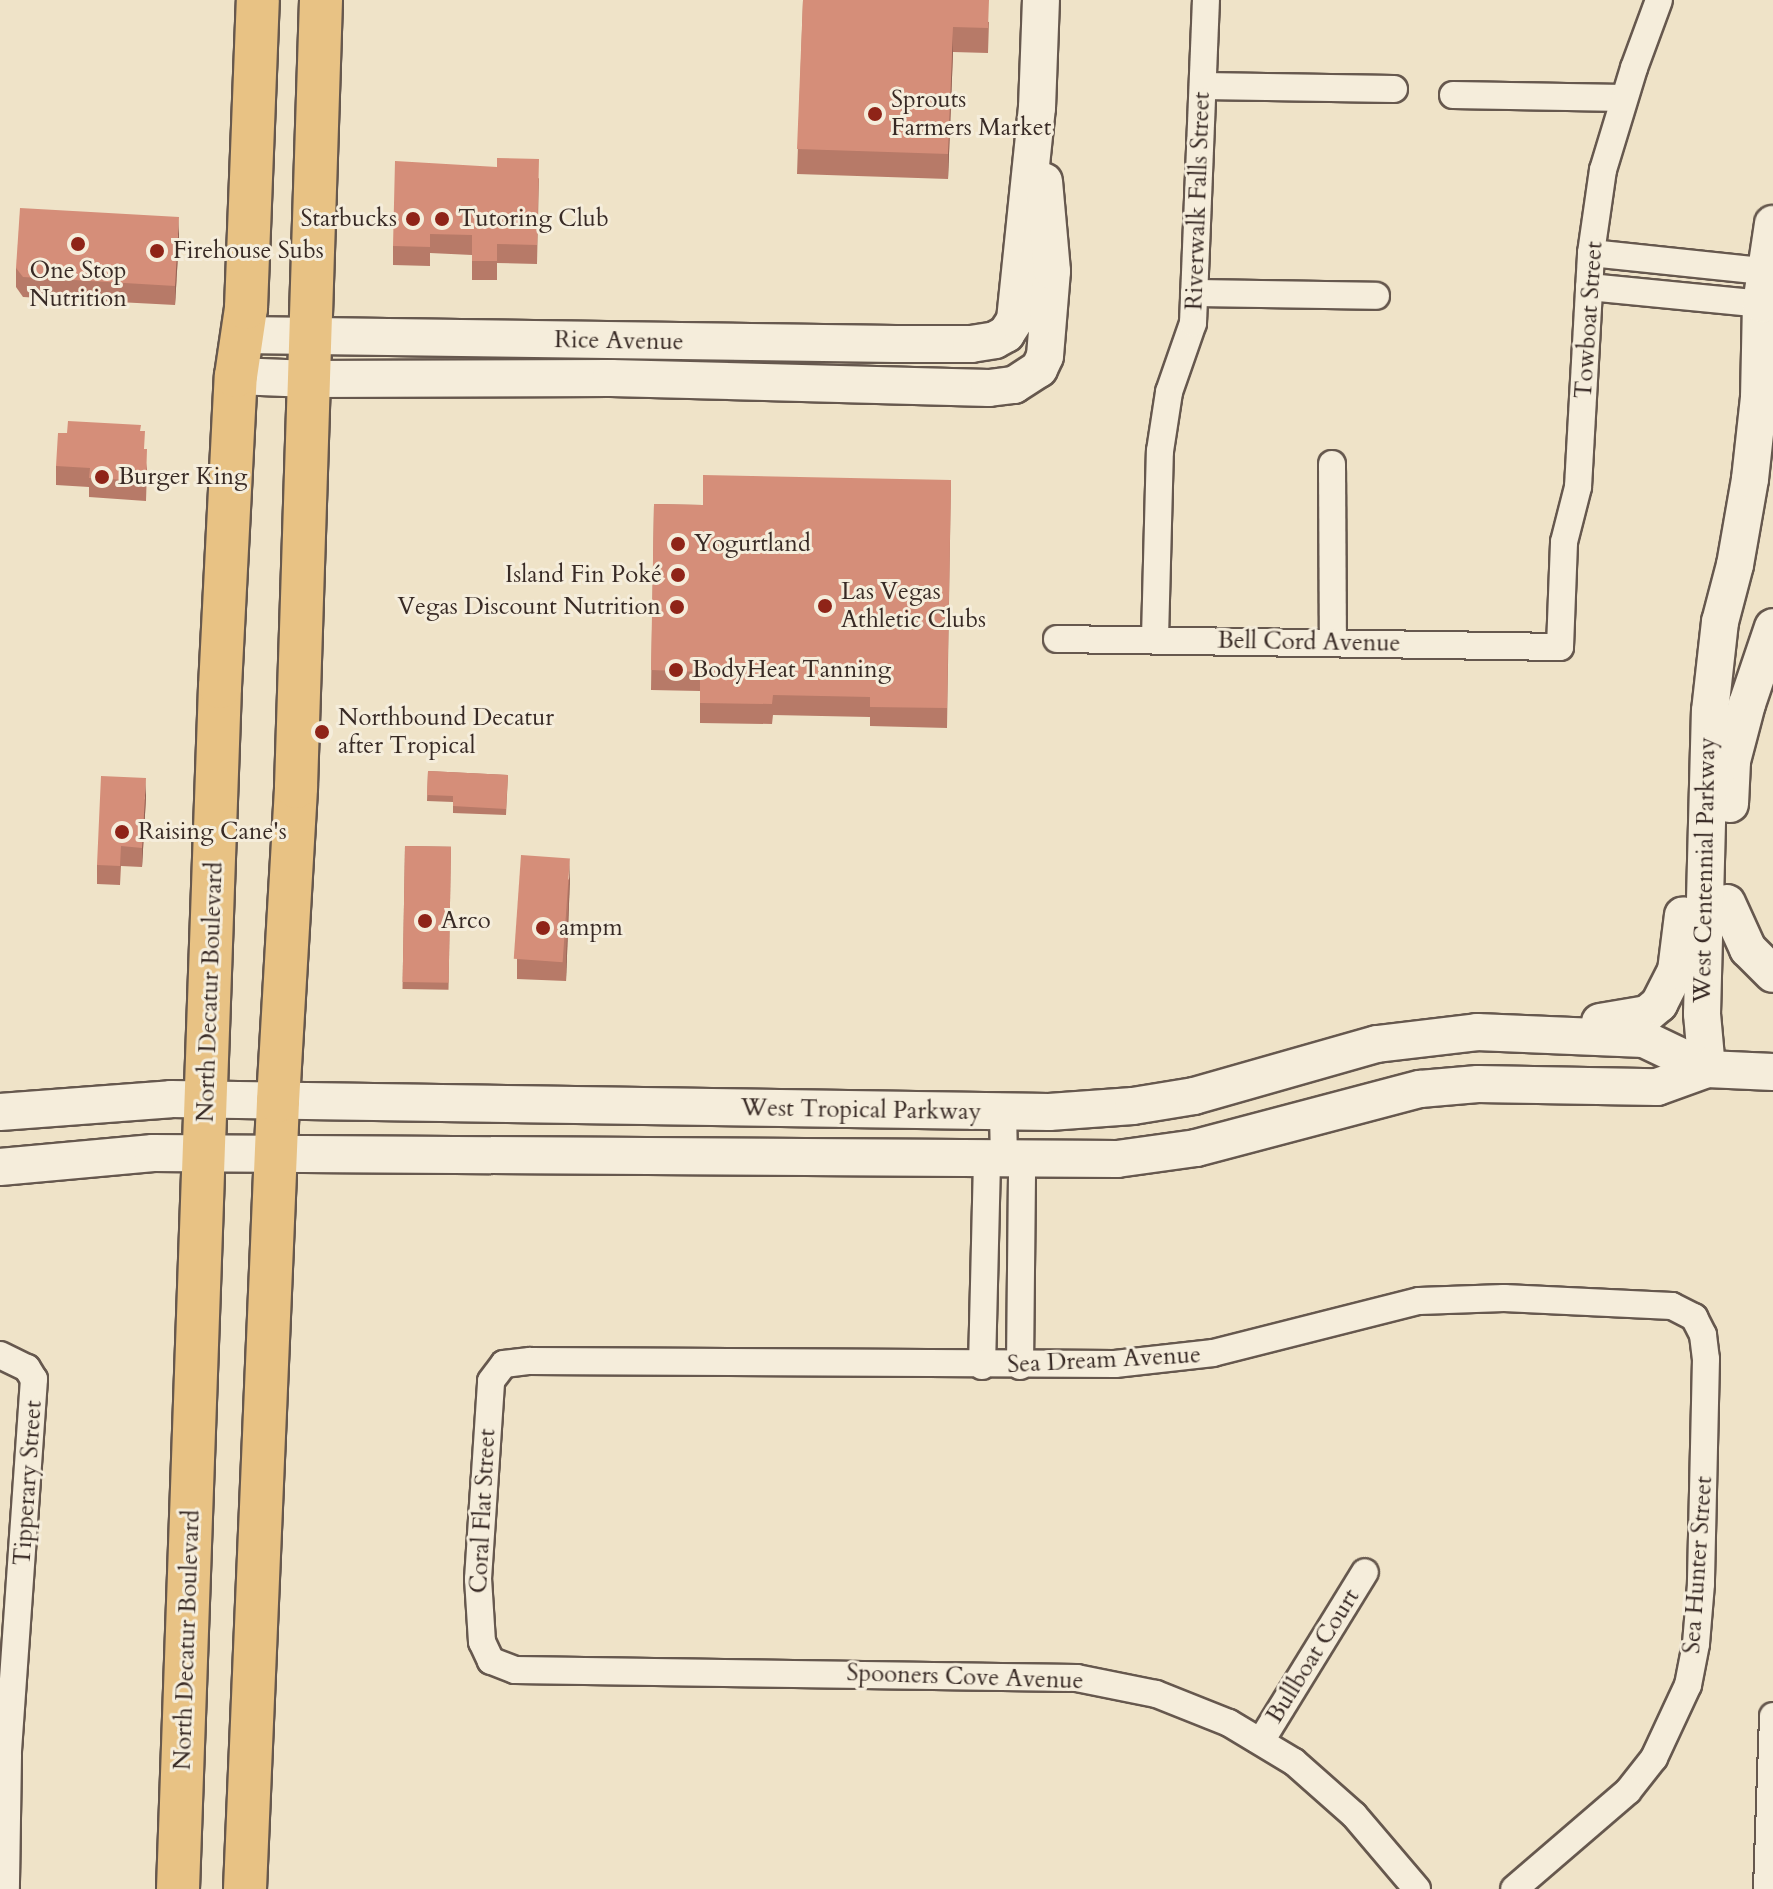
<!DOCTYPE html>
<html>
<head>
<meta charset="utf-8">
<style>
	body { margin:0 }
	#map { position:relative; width:1773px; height:1889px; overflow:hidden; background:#efe3c8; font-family:Cardo,serif }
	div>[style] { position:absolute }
	.roads { filter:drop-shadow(2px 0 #66584e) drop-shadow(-2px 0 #66584e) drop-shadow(0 2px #66584e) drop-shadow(0 -2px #66584e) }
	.street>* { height:26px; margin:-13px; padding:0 13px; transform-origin:13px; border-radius:13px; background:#f5eddb }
	.secondary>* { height:36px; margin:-18px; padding:0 18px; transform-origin:18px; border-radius:18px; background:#f5eddb }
	.primary>* { height:42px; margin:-21px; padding:0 21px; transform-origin:21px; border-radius:21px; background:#e8c284 }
	.wall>* { inset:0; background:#b77a68; transform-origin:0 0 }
	.shaded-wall>* { inset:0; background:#956355 }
	.building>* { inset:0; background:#d58e79; transform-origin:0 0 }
	.dots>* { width:22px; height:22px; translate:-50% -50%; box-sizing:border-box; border:4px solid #f5eddb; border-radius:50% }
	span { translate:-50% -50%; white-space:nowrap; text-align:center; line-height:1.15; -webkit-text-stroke:6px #f5eddb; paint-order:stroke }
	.poi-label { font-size:24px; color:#382a25 }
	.left { translate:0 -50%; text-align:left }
	.right { translate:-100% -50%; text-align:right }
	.street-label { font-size:24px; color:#382a25 }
</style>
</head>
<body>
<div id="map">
	<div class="roads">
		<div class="street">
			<i style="left:1203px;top:86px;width:191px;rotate:0.9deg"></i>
			<i style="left:1453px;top:95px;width:171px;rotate:1deg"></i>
			<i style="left:1591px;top:253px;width:183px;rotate:6deg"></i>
			<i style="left:1589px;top:287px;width:185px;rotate:5.6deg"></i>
			<i style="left:1194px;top:293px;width:182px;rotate:0.9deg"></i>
			<i style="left:1332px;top:464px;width:179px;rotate:89.7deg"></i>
			<i style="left:1155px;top:638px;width:187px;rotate:-88.5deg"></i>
			<i style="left:1160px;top:451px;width:60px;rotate:-81.3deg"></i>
			<i style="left:1169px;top:392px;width:73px;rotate:-70.8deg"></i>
			<i style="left:1193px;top:323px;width:323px;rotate:-87.7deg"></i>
			<i style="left:1057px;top:639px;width:503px;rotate:0.91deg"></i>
			<i style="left:1560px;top:647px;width:105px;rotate:-87.8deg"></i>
			<i style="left:1564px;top:542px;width:57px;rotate:-75.7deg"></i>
			<i style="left:1578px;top:487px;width:234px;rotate:-86.8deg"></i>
			<i style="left:1591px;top:253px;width:84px;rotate:-81.8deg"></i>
			<i style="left:1603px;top:170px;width:107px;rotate:-73.1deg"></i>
			<i style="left:1634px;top:68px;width:72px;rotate:-69.8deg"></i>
			<i style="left:1003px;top:1112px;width:49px;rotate:88.8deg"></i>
			<i style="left:0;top:1355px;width:30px;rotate:26deg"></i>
			<i style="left:27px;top:1368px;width:13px;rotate:58deg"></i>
			<i style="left:34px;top:1379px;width:377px;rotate:94deg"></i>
			<i style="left:8px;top:1755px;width:134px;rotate:90.9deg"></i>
			<i style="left:982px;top:1366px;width:205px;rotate:-88.6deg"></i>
			<i style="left:1020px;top:1366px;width:205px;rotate:-89.4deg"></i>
			<i style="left:1261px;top:1741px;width:198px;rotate:-58.4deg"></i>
			<i style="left:1417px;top:1889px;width:97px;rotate:-130.4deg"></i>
			<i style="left:1354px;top:1815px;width:80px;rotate:-138.5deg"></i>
			<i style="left:1294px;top:1762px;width:76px;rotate:-149deg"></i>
			<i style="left:1229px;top:1723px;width:79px;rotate:-158.3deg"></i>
			<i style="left:1156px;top:1694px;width:81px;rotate:-168.6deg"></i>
			<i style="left:1077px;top:1678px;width:562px;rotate:-179.18deg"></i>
			<i style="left:515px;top:1670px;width:26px;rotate:-159deg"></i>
			<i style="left:491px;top:1661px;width:21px;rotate:-115deg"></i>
			<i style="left:482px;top:1642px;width:63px;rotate:-93.6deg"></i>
			<i style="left:478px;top:1579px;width:198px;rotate:-86.2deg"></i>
			<i style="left:491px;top:1381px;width:21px;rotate:-53deg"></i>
			<i style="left:504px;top:1364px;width:26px;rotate:-7deg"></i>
			<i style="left:530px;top:1361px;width:585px;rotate:0.29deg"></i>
			<i style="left:1115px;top:1364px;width:99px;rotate:-6.4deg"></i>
			<i style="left:1213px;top:1353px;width:212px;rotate:-14.2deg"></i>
			<i style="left:1419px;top:1301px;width:85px;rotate:-2deg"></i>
			<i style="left:1504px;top:1298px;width:168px;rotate:2.7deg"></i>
			<i style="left:1672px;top:1306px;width:25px;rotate:27deg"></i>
			<i style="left:1694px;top:1317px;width:20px;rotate:63deg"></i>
			<i style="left:1703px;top:1335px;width:24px;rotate:83deg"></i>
			<i style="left:1706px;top:1359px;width:225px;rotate:91.3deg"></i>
			<i style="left:1701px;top:1584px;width:60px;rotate:94.8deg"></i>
			<i style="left:1696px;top:1644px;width:42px;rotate:101deg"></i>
			<i style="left:1688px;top:1685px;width:81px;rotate:115deg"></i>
			<i style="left:1654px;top:1758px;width:42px;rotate:128.2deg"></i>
			<i style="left:1628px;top:1791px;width:150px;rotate:139.3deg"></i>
			<i style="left:1767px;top:1889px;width:173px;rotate:-88deg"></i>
		</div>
		<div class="secondary">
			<i style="left:242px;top:335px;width:654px;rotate:0.79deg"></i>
			<i style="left:896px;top:344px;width:75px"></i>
			<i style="left:971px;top:344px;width:24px;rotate:-9deg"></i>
			<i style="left:995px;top:340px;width:13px;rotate:-29deg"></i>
			<i style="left:1006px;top:334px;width:17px;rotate:-57deg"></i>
			<i style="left:1015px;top:320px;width:213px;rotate:-84.1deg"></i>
			<i style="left:1037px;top:108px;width:108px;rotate:-87.9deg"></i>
			<i style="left:236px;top:376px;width:74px;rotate:2.3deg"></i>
			<i style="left:310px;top:379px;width:301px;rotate:-0.2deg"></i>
			<i style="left:611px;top:378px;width:378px;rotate:1.5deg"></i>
			<i style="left:989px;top:388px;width:25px;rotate:-7deg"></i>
			<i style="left:1014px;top:385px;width:30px;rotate:-33deg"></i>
			<i style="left:1039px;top:369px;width:14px;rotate:-65deg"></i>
			<i style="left:1045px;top:356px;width:85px;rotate:-85.3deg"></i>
			<i style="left:1052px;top:271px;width:90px;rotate:-95.1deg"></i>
			<i style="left:1730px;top:804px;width:43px;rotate:-87.3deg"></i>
			<i style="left:1732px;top:761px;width:59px;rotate:-75.3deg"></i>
			<i style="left:1747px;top:704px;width:81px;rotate:-71.3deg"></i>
			<i style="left:1727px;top:903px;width:51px;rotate:65.5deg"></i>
			<i style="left:1748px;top:949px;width:35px;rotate:45deg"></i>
			<i style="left:1600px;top:1022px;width:48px;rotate:-9.7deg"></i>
			<i style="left:1647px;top:1014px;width:16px;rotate:-40deg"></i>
			<i style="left:1659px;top:1004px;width:37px;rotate:-63deg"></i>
			<i style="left:1676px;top:971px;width:56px;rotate:-82.9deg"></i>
			<i style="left:1707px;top:1069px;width:55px;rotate:-95.2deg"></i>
			<i style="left:1702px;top:1014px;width:303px;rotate:-88.5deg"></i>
			<i style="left:1710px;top:711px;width:90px;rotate:-83.6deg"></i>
			<i style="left:1720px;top:622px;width:59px;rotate:-75.3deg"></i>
			<i style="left:1735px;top:565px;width:87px;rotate:-80.1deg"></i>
			<i style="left:1750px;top:479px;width:81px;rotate:-83.7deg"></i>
			<i style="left:1759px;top:398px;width:94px;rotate:-88.8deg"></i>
			<i style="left:1761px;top:304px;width:81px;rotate:-81.5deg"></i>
			<i style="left:0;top:1112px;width:171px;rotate:-4.3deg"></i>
			<i style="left:171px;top:1099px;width:878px;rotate:0.85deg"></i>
			<i style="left:1049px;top:1112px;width:84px;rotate:-4.1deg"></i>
			<i style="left:1133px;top:1106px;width:62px;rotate:-9.3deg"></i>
			<i style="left:1194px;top:1096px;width:190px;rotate:-15.9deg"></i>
			<i style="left:1377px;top:1044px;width:101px;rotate:-6.8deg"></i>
			<i style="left:1477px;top:1032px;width:167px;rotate:2.4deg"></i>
			<i style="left:1644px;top:1039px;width:70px;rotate:25.5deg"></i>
			<i style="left:0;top:1167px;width:154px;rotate:-5.2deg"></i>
			<i style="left:153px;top:1153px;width:964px;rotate:0.36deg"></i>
			<i style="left:1117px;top:1159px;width:80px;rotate:-7.9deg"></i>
			<i style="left:1196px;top:1148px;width:232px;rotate:-14.8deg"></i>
			<i style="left:1420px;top:1089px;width:58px;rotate:-4.9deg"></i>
			<i style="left:1478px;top:1084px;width:179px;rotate:1deg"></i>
			<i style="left:1657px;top:1087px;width:53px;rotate:-19.8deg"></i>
			<i style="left:1707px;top:1069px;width:66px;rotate:2.6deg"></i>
		</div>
		<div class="primary">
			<i style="left:178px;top:1889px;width:1203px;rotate:-88deg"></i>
			<i style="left:220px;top:687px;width:311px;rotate:-87.1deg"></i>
			<i style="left:236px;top:376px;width:69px;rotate:-81.6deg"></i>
			<i style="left:246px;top:308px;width:308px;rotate:-87.8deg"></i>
			<i style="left:245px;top:1889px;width:789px;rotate:-87.6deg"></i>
			<i style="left:278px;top:1101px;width:315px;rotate:-86.7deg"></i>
			<i style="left:296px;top:787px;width:787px;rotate:-88.18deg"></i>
		</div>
	</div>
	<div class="wall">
		<i style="clip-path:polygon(803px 0,989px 22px,988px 53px,953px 52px,948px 179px,797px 174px)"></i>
		<i style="clip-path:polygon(539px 178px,537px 264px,497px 263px,497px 280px,472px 280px,472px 255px,430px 253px,430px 266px,393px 265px,393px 246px)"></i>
		<i style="clip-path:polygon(179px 237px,175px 305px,23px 297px,16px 287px,16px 268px)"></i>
		<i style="clip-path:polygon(141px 431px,147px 469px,146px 501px,89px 497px,89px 487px,56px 485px,56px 466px)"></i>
		<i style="clip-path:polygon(951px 480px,947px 728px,870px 726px,870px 717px,773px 715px,772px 724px,700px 723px,700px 691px,651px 690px,654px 504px,703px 505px)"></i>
		<i style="clip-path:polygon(428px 771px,508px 775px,506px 815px,453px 813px,453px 802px,427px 801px)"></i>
		<i style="clip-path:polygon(146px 797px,142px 867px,121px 866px,120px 885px,97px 884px,97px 865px)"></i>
		<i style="left:405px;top:846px;width:46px;height:143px;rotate:1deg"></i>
		<i style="clip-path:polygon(570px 877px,566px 981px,517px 979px,517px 959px)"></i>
	</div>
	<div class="shaded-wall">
		<i style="clip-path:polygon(953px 27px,953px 52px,948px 179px,948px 154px)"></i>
		<i style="clip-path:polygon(179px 217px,179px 237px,175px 305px,175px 286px)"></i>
		<i style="clip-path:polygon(146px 778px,146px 797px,142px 867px,142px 848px)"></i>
		<i style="clip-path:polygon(570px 858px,570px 877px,566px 981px,566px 961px)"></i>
	</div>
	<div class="building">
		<i style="clip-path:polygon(803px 0,989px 0,988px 28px,953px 27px,948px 154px,797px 149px)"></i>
		<i style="clip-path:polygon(497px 158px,539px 159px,537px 245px,497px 244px,497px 261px,472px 261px,472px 235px,430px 234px,430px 247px,393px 246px,395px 161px,497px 167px)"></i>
		<i style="clip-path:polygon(20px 208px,179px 217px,175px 286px,23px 277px,16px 268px)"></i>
		<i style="clip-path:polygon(68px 421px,141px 425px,140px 431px,145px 431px,144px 449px,147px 449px,146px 481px,89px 478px,90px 468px,56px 466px,58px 433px,67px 433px)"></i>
		<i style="clip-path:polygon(703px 475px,951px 480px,947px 708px,870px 707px,870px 697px,773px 695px,772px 704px,700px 703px,700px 672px,651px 670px,654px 504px,703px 505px)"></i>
		<i style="clip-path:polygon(428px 771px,508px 775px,506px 809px,453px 806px,453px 796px,427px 795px)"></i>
		<i style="clip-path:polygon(101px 776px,146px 778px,142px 848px,121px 846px,120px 866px,97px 865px)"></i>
		<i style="left:405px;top:846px;width:46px;height:136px;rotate:1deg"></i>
		<i style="left:521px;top:855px;width:49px;height:104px;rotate:4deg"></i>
	</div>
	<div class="dots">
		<i style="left:875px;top:114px;background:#8f2418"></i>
		<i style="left:413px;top:219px;background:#8f2418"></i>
		<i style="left:442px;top:219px;background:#8f2418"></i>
		<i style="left:78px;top:244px;background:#8f2418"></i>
		<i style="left:157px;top:251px;background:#8f2418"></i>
		<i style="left:102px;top:477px;background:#8f2418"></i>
		<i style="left:678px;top:544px;background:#8f2418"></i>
		<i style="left:678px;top:575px;background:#8f2418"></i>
		<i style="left:825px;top:606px;background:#8f2418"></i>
		<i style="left:677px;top:607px;background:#8f2418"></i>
		<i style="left:676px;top:670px;background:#8f2418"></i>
		<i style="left:322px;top:732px;background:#8f2418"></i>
		<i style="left:122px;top:832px;background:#8f2418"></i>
		<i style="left:425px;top:921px;background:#8f2418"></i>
		<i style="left:543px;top:928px;background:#8f2418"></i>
	</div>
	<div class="poi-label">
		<span class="left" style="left:891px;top:114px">Sprouts<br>Farmers Market</span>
		<span class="right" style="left:397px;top:219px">Starbucks</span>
		<span class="left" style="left:458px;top:219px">Tutoring Club</span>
		<span class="left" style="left:173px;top:251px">Firehouse Subs</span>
		<span style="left:78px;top:285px">One Stop<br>Nutrition</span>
		<span class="left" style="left:118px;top:477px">Burger King</span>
		<span class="left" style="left:694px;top:544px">Yogurtland</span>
		<span class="right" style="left:662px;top:575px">Island Fin Poké</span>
		<span class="left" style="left:841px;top:606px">Las Vegas<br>Athletic Clubs</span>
		<span class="right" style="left:661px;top:607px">Vegas Discount Nutrition</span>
		<span class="left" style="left:692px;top:670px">BodyHeat Tanning</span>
		<span class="left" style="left:338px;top:732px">Northbound Decatur<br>after Tropical</span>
		<span class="left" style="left:138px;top:832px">Raising Cane's</span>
		<span class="left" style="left:441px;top:921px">Arco</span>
		<span class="left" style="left:559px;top:928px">ampm</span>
	</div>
	<div class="street-label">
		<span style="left:1198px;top:201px;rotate:-88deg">Riverwalk Falls Street</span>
		<span style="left:1589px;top:320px;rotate:-86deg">Towboat Street</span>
		<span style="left:619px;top:341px;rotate:1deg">Rice Avenue</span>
		<span style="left:1309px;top:642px;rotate:1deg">Bell Cord Avenue</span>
		<span style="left:1705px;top:870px;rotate:-89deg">West Centennial Parkway</span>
		<span style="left:210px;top:992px;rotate:-88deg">North Decatur Boulevard</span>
		<span style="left:861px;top:1110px;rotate:1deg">West Tropical Parkway</span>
		<span style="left:1104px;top:1360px;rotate:-3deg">Sea Dream Avenue</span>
		<span style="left:28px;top:1483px;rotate:-86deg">Tipperary Street</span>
		<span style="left:483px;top:1511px;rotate:-87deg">Coral Flat Street</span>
		<span style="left:1698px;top:1565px;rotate:-86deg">Sea Hunter Street</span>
		<span style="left:187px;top:1640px;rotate:-88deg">North Decatur Boulevard</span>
		<span style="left:1313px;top:1656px;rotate:-58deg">Bullboat Court</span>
		<span style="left:965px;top:1677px;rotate:2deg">Spooners Cove Avenue</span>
	</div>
</div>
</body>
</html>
